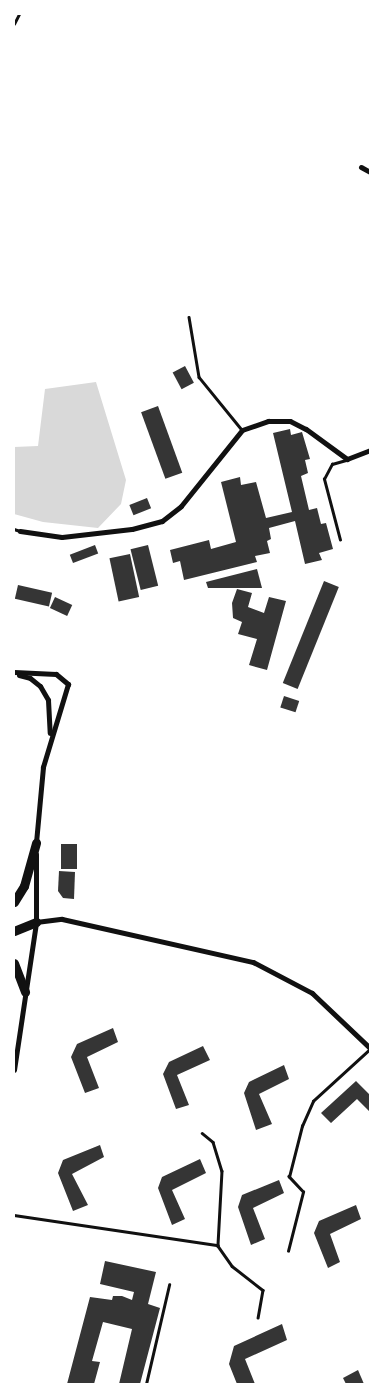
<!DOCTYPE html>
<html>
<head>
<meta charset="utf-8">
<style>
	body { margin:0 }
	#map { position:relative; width:384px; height:1398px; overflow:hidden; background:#fff; font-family:"Space Grotesk",sans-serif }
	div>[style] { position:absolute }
	.water>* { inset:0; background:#d9d9d9 }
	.building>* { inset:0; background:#353535; transform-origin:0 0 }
	.service>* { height:2.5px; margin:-1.25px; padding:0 1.25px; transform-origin:1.25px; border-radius:1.25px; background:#111 }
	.minor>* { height:5px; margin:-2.5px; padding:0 2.5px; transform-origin:2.5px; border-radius:2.5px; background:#111 }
	.trunk>* { height:9px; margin:-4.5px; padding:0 4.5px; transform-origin:4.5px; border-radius:4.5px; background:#111 }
	span { translate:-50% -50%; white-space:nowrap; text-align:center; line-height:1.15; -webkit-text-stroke:4px #fff; paint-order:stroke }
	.frame { position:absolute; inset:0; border:15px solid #fff; pointer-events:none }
</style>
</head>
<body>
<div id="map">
	<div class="water">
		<i style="clip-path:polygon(96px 382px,126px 480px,121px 504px,98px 528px,43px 522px,14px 514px,14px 447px,38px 446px,45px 389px)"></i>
	</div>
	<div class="building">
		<i style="left:185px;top:366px;width:19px;height:14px;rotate:62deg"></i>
		<i style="left:158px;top:406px;width:71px;height:18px;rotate:70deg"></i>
		<i style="clip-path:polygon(290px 429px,291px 435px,302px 432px,310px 459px,305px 460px,308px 473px,301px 476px,309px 510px,317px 508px,321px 524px,326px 523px,333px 549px,319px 553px,322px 560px,305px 564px,295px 521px,269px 528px,271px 539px,267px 541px,270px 553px,255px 556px,257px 562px,184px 580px,180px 561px,173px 563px,170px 550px,209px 540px,211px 549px,236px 542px,221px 482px,240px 477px,241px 485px,256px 482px,266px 518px,292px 512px,273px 433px)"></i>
		<i style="left:147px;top:498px;width:11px;height:19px;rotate:68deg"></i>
		<i style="left:95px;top:545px;width:9px;height:27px;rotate:69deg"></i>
		<i style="left:148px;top:545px;width:42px;height:18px;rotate:76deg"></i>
		<i style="left:130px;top:554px;width:44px;height:21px;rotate:78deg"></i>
		<i style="clip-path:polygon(257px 569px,262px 588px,208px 588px,206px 582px)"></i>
		<i style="left:324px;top:581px;width:16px;height:110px;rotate:22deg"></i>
		<i style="left:18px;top:585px;width:35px;height:14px;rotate:13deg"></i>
		<i style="clip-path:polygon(237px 589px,252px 593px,248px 607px,264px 613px,269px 597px,286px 601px,267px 670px,249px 665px,257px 639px,238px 634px,242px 622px,233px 618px,232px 603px)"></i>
		<i style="left:55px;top:597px;width:19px;height:12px;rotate:25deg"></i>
		<i style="left:284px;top:696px;width:16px;height:12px;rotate:18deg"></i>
		<i style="left:61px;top:844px;width:16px;height:25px"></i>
		<i style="clip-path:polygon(59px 871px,75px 872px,74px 899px,63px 898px,58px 891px)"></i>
		<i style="clip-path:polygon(113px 1028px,118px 1042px,87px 1057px,99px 1088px,85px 1093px,71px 1057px,77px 1044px)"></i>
		<i style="clip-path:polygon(203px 1046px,210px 1060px,177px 1075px,189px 1105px,176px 1109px,163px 1074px,169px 1062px)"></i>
		<i style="clip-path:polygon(284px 1065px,289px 1079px,259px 1094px,272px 1124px,256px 1130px,244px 1093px,249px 1082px)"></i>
		<i style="clip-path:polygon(356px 1081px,370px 1095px,370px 1112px,357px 1099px,331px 1123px,321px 1113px)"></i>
		<i style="clip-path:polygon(100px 1145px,104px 1157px,72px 1174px,88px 1205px,73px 1211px,58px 1173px,63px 1160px)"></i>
		<i style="clip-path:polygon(200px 1159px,206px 1173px,172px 1190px,185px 1219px,172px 1225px,158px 1188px,162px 1177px)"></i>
		<i style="clip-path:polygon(279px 1180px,284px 1193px,253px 1208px,265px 1239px,251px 1245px,238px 1207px,242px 1195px)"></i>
		<i style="clip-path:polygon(356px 1205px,361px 1219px,330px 1234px,340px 1262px,328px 1268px,314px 1233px,319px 1221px)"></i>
		<i style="clip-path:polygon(105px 1261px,156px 1272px,148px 1304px,160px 1308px,140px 1384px,119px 1384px,132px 1329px,103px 1322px,92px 1361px,100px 1362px,94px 1384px,67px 1384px,90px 1297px,112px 1300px,113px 1296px,122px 1296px,132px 1300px,134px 1292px,100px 1284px)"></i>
		<i style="clip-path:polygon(282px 1324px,287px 1340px,245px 1359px,255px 1384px,237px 1384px,229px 1364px,234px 1346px)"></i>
		<i style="clip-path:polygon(358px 1370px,364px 1384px,346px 1384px,343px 1378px)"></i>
	</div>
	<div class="service">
		<i style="left:14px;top:24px;width:11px;rotate:-63deg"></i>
		<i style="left:189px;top:317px;width:61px;rotate:80.5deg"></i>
		<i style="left:199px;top:377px;width:68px;rotate:50.9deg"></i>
		<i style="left:14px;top:529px;width:6px;rotate:18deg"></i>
		<i style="left:340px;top:540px;width:63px;rotate:-104.7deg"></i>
		<i style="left:324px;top:479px;width:17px;rotate:-62deg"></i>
		<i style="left:332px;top:464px;width:15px;rotate:-16deg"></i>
		<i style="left:202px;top:1133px;width:14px;rotate:39deg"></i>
		<i style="left:213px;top:1142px;width:30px;rotate:73deg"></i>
		<i style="left:222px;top:1171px;width:75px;rotate:93.1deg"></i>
		<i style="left:218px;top:1246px;width:24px;rotate:55deg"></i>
		<i style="left:232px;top:1266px;width:39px;rotate:38deg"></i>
		<i style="left:263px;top:1290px;width:28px;rotate:100deg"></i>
		<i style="left:14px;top:1215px;width:206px;rotate:8.4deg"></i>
		<i style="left:288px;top:1251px;width:61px;rotate:-75.7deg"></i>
		<i style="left:303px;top:1192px;width:21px;rotate:-133deg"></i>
		<i style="left:289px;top:1177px;width:53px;rotate:-75.7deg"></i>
		<i style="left:302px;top:1126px;width:27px;rotate:-66deg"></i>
		<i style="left:313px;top:1101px;width:77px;rotate:-42.4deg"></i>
		<i style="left:146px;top:1384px;width:102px;rotate:-76.9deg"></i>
	</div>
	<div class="minor">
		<i style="left:361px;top:167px;width:10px;rotate:29deg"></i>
		<i style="left:20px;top:531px;width:42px;rotate:8.1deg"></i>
		<i style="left:62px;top:537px;width:70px;rotate:-6.5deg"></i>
		<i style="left:132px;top:529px;width:31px;rotate:-15deg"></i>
		<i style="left:162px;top:521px;width:24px;rotate:-38deg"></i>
		<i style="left:181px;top:506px;width:97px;rotate:-51.2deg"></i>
		<i style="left:242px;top:430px;width:28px;rotate:-19deg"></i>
		<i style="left:268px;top:421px;width:22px"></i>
		<i style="left:290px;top:421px;width:18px;rotate:27deg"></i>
		<i style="left:306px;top:429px;width:51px;rotate:36.2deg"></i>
		<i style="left:347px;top:459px;width:25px;rotate:-21deg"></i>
		<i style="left:14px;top:672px;width:42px;rotate:2.7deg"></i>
		<i style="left:56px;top:674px;width:16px;rotate:40deg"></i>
		<i style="left:68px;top:684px;width:87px;rotate:106.8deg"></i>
		<i style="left:43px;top:767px;width:76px;rotate:95.3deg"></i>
		<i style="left:19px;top:675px;width:11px;rotate:15deg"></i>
		<i style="left:30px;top:678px;width:13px;rotate:39deg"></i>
		<i style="left:40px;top:686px;width:16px;rotate:60deg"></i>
		<i style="left:48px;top:700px;width:33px;rotate:87deg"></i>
		<i style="left:36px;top:922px;width:26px;rotate:-7deg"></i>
		<i style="left:62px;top:919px;width:196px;rotate:12.7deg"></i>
		<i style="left:253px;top:962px;width:67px;rotate:27.7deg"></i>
		<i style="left:312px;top:993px;width:80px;rotate:43.5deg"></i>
		<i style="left:14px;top:1070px;width:150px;rotate:-81.5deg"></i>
		<i style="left:36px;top:922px;width:68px;rotate:-90deg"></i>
	</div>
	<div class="trunk">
		<i style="left:14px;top:902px;width:19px;rotate:-58deg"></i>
		<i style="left:24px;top:886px;width:45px;rotate:-74.4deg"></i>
		<i style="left:14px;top:931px;width:24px;rotate:-22deg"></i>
		<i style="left:14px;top:963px;width:31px;rotate:69deg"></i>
	</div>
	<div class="frame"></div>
</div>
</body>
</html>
